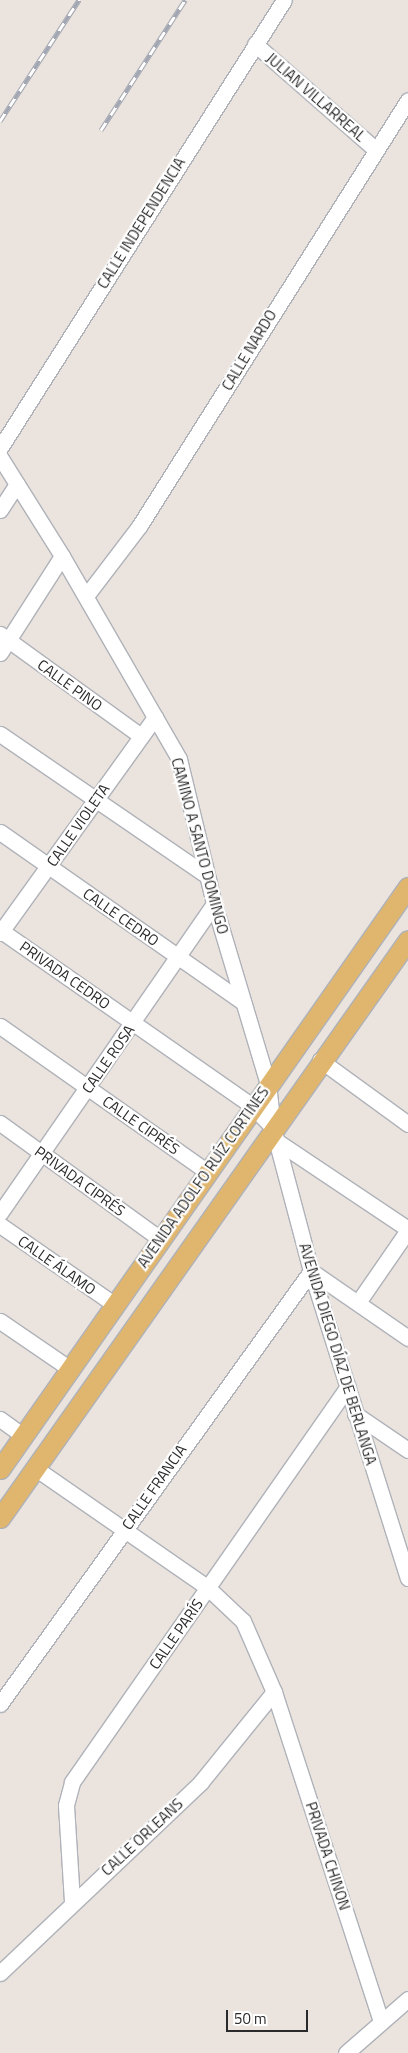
<!DOCTYPE html>
<html>
<head>
<meta charset="utf-8">
<style>
	body { margin:0 }
	#map { position:relative; width:408px; height:2053px; overflow:hidden; background:#ebe4de; font-family:"Titillium Web",sans-serif }
	div>[style] { position:absolute }
	.roads { filter:drop-shadow(1px 0 #afb2b9) drop-shadow(-1px 0 #afb2b9) drop-shadow(0 1px #afb2b9) drop-shadow(0 -1px #afb2b9) }
	.minor>* { height:15px; margin:-7.5px; padding:0 7.5px; transform-origin:7.5px; border-radius:7.5px; background:#fff }
	.major>* { height:19px; margin:-9.5px; padding:0 9.5px; transform-origin:9.5px; border-radius:9.5px; background:#e0b66e }
	.rail>* { height:5px; margin-top:-2.5px; transform-origin:0; background:repeating-linear-gradient(90deg,#fff 0 9px,#a1a6b2 0 18px); box-sizing:border-box; border-block:1px solid #a1a6b2 }
	span { translate:-50% -50%; white-space:nowrap; text-align:center; line-height:1.15; -webkit-text-stroke:4.5px #fff; paint-order:stroke }
	.street-label { font-size:15px; color:#2a2a2a }
	.scale { position:absolute; left:226px; top:2010px; width:82px; height:22px; box-sizing:border-box; border:2px solid #2a2a2a; border-top:0; padding-left:6px; font-size:15px; line-height:18px; white-space:nowrap; color:#2a2a2a; -webkit-text-stroke:4px #fff; paint-order:stroke }
</style>
</head>
<body>
<div id="map">
	<div class="roads">
		<div class="minor">
			<i style="left:255px;top:44px;width:161px;rotate:41.2deg"></i>
			<i style="left:0;top:448px;width:530px;rotate:-57.63deg"></i>
			<i style="left:0;top:457px;width:117px;rotate:57.9deg"></i>
			<i style="left:62px;top:556px;width:234px;rotate:60deg"></i>
			<i style="left:179px;top:759px;width:149px;rotate:76.4deg"></i>
			<i style="left:214px;top:904px;width:188px;rotate:73.3deg"></i>
			<i style="left:268px;top:1084px;width:44px;rotate:83.5deg"></i>
			<i style="left:273px;top:1128px;width:148px;rotate:75.1deg"></i>
			<i style="left:311px;top:1271px;width:322px;rotate:72.5deg"></i>
			<i style="left:0;top:510px;width:31px;rotate:-57deg"></i>
			<i style="left:86px;top:596px;width:89px;rotate:-52.7deg"></i>
			<i style="left:140px;top:525px;width:502px;rotate:-57.76deg"></i>
			<i style="left:0;top:634px;width:174px;rotate:35.9deg"></i>
			<i style="left:0;top:653px;width:115px;rotate:-57.4deg"></i>
			<i style="left:0;top:734px;width:251px;rotate:34.4deg"></i>
			<i style="left:0;top:832px;width:297px;rotate:35deg"></i>
			<i style="left:0;top:930px;width:307px;rotate:34.9deg"></i>
			<i style="left:252px;top:1106px;width:30px;rotate:46deg"></i>
			<i style="left:0;top:933px;width:266px;rotate:-54.3deg"></i>
			<i style="left:0;top:1026px;width:254px;rotate:35.1deg"></i>
			<i style="left:320px;top:1060px;width:109px;rotate:36deg"></i>
			<i style="left:0;top:1123px;width:198px;rotate:35.9deg"></i>
			<i style="left:275px;top:1140px;width:160px;rotate:33.8deg"></i>
			<i style="left:0;top:1213px;width:376px;rotate:-55.3deg"></i>
			<i style="left:0;top:1225px;width:140px;rotate:34.8deg"></i>
			<i style="left:359px;top:1301px;width:86px;rotate:-55.4deg"></i>
			<i style="left:0;top:1321px;width:85px;rotate:34.4deg"></i>
			<i style="left:355px;top:1414px;width:64px;rotate:34.2deg"></i>
			<i style="left:0;top:1419px;width:29px;rotate:36deg"></i>
			<i style="left:35px;top:1468px;width:211px;rotate:34.7deg"></i>
			<i style="left:208px;top:1588px;width:48px;rotate:43.3deg"></i>
			<i style="left:243px;top:1621px;width:77px;rotate:66.4deg"></i>
			<i style="left:274px;top:1692px;width:346px;rotate:72deg"></i>
			<i style="left:0;top:1704px;width:533px;rotate:-54.31deg"></i>
			<i style="left:311px;top:1271px;width:118px;rotate:34.6deg"></i>
			<i style="left:72px;top:1901px;width:96px;rotate:-93.6deg"></i>
			<i style="left:66px;top:1805px;width:24px;rotate:-75deg"></i>
			<i style="left:72px;top:1782px;width:482px;rotate:-55.1deg"></i>
			<i style="left:0;top:1973px;width:277px;rotate:-43.5deg"></i>
			<i style="left:201px;top:1782px;width:116px;rotate:-51deg"></i>
			<i style="left:346px;top:2053px;width:82px;rotate:-41.1deg"></i>
		</div>
		<div class="major">
			<i style="left:0;top:1469px;width:711px;rotate:-54.97deg"></i>
			<i style="left:0;top:1518px;width:707px;rotate:-54.78deg"></i>
		</div>
	</div>
	<div class="rail">
		<i style="left:0;top:121px;width:145px;rotate:-56.9deg"></i>
		<i style="left:101px;top:130px;width:155px;rotate:-57.1deg"></i>
	</div>
	<div class="street-label">
		<span style="left:316px;top:97px;rotate:41deg">JULIAN VILLARREAL</span>
		<span style="left:141px;top:223px;rotate:-58deg">CALLE INDEPENDENCIA</span>
		<span style="left:249px;top:350px;rotate:-59deg">CALLE NARDO</span>
		<span style="left:70px;top:685px;rotate:36deg">CALLE PINO</span>
		<span style="left:78px;top:825px;rotate:-55deg">CALLE VIOLETA</span>
		<span style="left:200px;top:846px;rotate:75deg">CAMINO A SANTO DOMINGO</span>
		<span style="left:121px;top:917px;rotate:35deg">CALLE CEDRO</span>
		<span style="left:65px;top:975px;rotate:35deg">PRIVADA CEDRO</span>
		<span style="left:108px;top:1059px;rotate:-55deg">CALLE ROSA</span>
		<span style="left:141px;top:1125px;rotate:35deg">CALLE CIPRÉS</span>
		<span style="left:203px;top:1177px;rotate:-55deg">AVENIDA ADOLFO RUÍZ CORTINES</span>
		<span style="left:80px;top:1181px;rotate:36deg">PRIVADA CIPRÉS</span>
		<span style="left:57px;top:1265px;rotate:35deg">CALLE ÁLAMO</span>
		<span style="left:338px;top:1354px;rotate:73deg">AVENIDA DIEGO DÍAZ DE BERLANGA</span>
		<span style="left:154px;top:1487px;rotate:-55deg">CALLE FRANCIA</span>
		<span style="left:176px;top:1634px;rotate:-55deg">CALLE PARÍS</span>
		<span style="left:142px;top:1837px;rotate:-43deg">CALLE ORLEANS</span>
		<span style="left:328px;top:1856px;rotate:72deg">PRIVADA CHINON</span>
	</div>
	<div class="scale">50 m</div>
</div>
</body>
</html>
